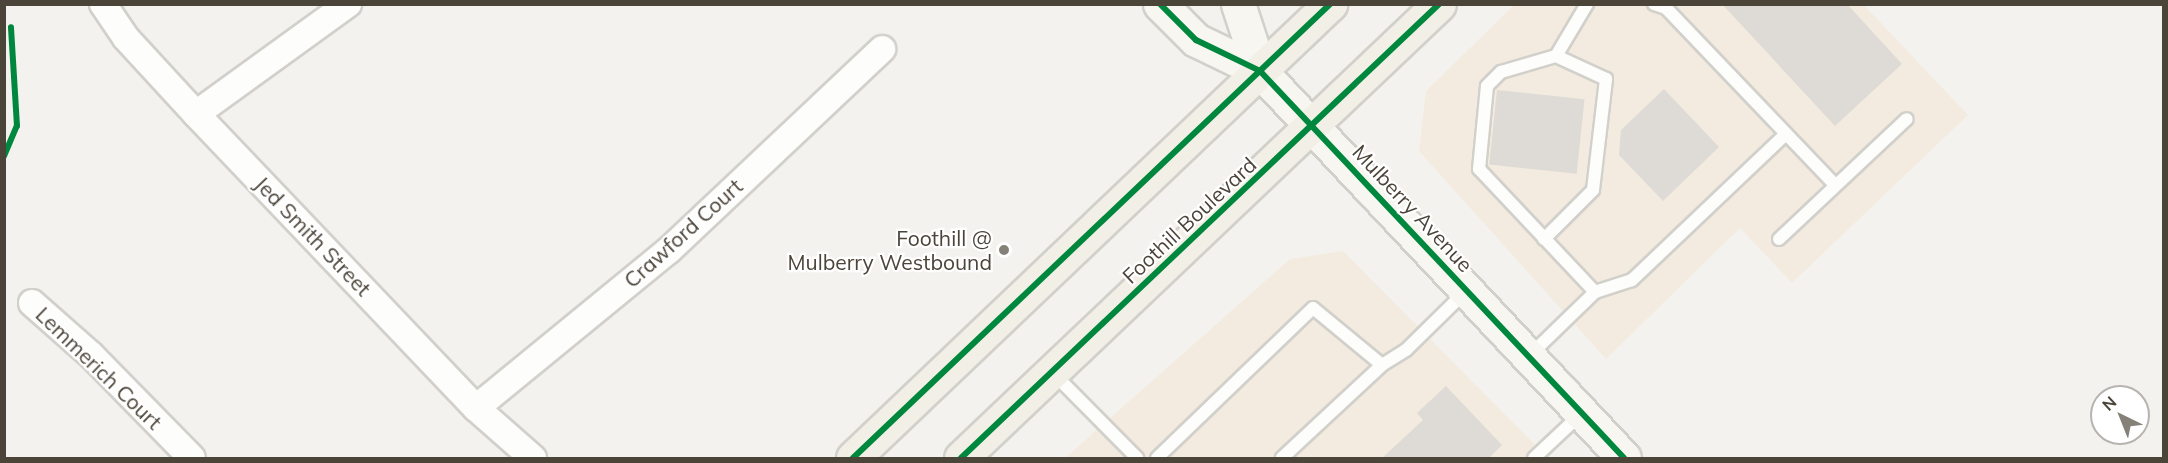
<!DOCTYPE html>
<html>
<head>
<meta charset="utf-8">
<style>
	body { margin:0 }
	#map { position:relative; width:2168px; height:463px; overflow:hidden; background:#f4f2ee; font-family:Mulish,sans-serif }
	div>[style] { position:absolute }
	.commercial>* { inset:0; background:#f3ebdf }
	.building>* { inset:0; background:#dedbd6; transform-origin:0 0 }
	.roads { filter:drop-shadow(2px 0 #d2d0cb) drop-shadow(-2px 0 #d2d0cb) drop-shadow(0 2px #d2d0cb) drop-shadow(0 -2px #d2d0cb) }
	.lane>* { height:12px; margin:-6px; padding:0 6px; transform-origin:6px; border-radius:6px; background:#fdfdfc }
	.street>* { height:26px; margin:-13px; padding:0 13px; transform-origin:13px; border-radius:13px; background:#fdfdfc }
	.secondary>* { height:33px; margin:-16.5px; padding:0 16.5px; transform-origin:16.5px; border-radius:16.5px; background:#f7f6f1 }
	.primary>* { height:33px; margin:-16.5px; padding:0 16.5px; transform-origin:16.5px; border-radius:16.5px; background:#f2efe6 }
	.cycleway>* { height:6px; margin:-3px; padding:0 3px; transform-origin:3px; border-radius:3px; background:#00873e }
	.dots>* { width:16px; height:16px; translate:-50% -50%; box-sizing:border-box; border:3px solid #fff; border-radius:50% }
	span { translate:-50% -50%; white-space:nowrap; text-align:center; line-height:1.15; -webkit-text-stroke:4.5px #fff; paint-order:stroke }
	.street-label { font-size:21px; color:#4b4439 }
	.poi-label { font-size:21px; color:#4b4439 }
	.right { translate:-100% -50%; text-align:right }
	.frame { position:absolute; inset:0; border:6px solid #4b4439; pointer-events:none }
	.north { position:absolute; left:2090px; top:385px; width:60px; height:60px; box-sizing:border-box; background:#fff; border:2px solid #b7b4b0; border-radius:50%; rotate:317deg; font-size:16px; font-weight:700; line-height:24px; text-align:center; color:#4b4439 }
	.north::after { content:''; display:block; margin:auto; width:21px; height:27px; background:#868178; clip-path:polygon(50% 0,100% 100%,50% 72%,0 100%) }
</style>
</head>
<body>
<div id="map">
	<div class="commercial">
		<i style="clip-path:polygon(1514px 5px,1864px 5px,1968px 115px,1792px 283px,1740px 228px,1606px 359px,1419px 151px,1426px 91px)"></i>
		<i style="clip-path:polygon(1343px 251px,1548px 458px,1065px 458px,1290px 259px)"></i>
	</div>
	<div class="building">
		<i style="clip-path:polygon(1722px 4px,1847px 4px,1902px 64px,1835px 126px)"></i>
		<i style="clip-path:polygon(1664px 89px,1719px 147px,1663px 201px,1619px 155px,1621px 130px)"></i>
		<i style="left:1497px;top:90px;width:88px;height:75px;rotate:6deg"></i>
		<i style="clip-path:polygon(1446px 386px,1502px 445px,1489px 458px,1382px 458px,1423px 420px,1417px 413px)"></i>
	</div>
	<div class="roads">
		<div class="lane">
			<i style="left:1654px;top:4px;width:13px;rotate:18deg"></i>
			<i style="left:1666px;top:8px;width:245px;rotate:46.3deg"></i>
			<i style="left:1544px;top:239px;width:69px;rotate:-45deg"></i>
			<i style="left:1593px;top:190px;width:112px;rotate:-83.3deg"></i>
			<i style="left:1606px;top:79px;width:55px;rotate:-155.3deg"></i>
			<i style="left:1779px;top:239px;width:175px;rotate:-43.2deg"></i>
			<i style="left:1595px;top:292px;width:39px;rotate:-18deg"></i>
			<i style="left:1632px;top:280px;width:212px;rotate:-43.5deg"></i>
			<i style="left:1529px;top:356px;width:92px;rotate:-44.1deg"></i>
			<i style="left:1595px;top:292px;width:169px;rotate:-133.3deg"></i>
			<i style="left:1479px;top:169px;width:83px;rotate:-84.5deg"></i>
			<i style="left:1487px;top:86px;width:20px;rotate:-45deg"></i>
			<i style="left:1501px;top:72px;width:57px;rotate:-16.2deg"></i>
			<i style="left:1556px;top:56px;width:61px;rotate:-59.2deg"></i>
			<i style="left:1382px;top:365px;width:28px;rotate:-32deg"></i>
			<i style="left:1406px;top:350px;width:84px;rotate:-44.5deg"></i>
			<i style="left:1053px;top:373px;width:120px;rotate:45.3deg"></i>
			<i style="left:1157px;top:458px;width:216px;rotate:-43.9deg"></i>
			<i style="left:1313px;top:308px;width:89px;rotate:39.6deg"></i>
			<i style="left:1382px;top:365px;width:137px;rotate:137.1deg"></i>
			<i style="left:1534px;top:458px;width:64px;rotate:-43.1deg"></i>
		</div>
		<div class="street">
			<i style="left:103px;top:4px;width:41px;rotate:55.9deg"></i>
			<i style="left:126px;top:38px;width:103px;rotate:47.4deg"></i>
			<i style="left:196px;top:114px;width:406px;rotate:46.4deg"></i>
			<i style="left:476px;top:408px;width:76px;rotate:41.3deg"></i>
			<i style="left:196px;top:114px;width:188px;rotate:-35.9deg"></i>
			<i style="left:32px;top:303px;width:79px;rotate:41.4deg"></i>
			<i style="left:91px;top:355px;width:144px;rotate:45.6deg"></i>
			<i style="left:476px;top:408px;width:249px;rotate:-39.3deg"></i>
			<i style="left:669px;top:250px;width:293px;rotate:-43.3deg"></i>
		</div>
		<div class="secondary">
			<i style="left:1160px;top:4px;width:51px;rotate:45deg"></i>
			<i style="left:1196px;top:40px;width:71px;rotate:25.8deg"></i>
			<i style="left:1260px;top:71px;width:531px;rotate:46.75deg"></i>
			<i style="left:1238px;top:4px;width:71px;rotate:71.8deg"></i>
		</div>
		<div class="primary">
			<i style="left:853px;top:458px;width:659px;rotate:-43.58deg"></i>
			<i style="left:961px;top:458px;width:659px;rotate:-43.52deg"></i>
		</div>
	</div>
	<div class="cycleway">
		<i style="left:1160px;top:4px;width:51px;rotate:45deg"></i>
		<i style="left:1196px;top:40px;width:71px;rotate:25.8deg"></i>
		<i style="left:1260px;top:71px;width:531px;rotate:46.75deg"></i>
		<i style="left:4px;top:156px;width:33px;rotate:-67deg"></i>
		<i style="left:17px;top:126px;width:99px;rotate:-93.5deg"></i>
		<i style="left:853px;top:458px;width:659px;rotate:-43.58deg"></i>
		<i style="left:961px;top:458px;width:659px;rotate:-43.52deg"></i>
	</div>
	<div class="dots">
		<i style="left:1004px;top:250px;background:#868178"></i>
	</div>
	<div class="street-label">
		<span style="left:1413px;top:208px;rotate:47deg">Mulberry Avenue</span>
		<span style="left:1189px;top:220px;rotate:-43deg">Foothill Boulevard</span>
		<span style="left:683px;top:233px;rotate:-42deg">Crawford Court</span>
		<span style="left:313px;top:236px;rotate:46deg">Jed Smith Street</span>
		<span style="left:99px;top:368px;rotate:44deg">Lemmerich Court</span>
	</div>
	<div class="poi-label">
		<span class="right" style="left:992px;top:250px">Foothill @<br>Mulberry Westbound</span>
	</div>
	<div class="frame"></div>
	<div class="north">N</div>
</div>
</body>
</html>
